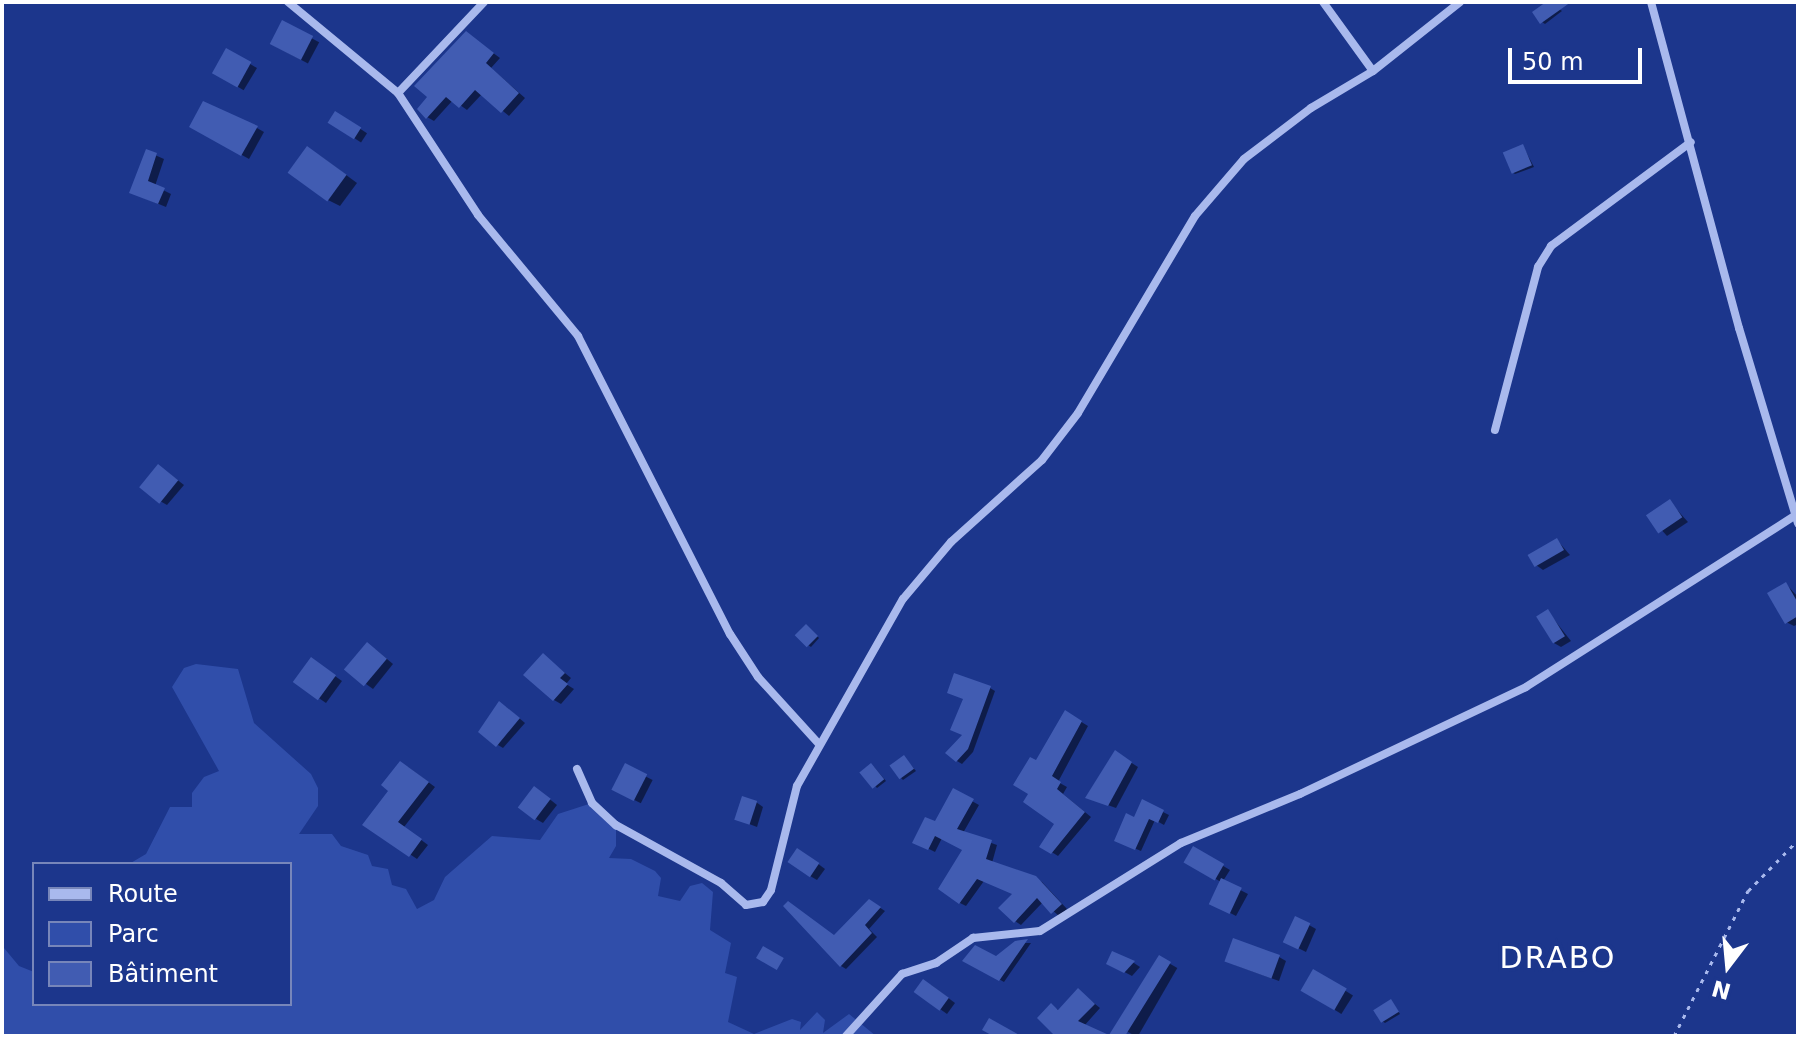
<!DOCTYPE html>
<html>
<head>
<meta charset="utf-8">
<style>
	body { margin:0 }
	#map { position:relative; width:1800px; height:1038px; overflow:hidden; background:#1c368c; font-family:"DejaVu Sans",sans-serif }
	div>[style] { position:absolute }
	.green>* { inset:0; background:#304eaa }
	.shadow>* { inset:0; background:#0007; transform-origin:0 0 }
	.building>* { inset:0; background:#415cb2; transform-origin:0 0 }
	.path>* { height:3px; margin-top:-1.5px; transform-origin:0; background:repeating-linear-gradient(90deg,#a9b9ed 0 4px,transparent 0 10px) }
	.street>* { height:8px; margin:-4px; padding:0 4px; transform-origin:4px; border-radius:4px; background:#a9b9ed }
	span { translate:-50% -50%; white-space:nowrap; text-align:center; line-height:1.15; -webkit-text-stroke:8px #1c368c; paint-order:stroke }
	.quarter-label { font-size:30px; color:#fff; letter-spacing:2px }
	.frame { position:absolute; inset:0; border:4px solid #fff; pointer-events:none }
	.legend { position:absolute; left:32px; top:862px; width:260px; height:144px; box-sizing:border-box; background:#1c368c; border:2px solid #7786ba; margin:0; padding:10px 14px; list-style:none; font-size:24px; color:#fff }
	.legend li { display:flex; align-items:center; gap:16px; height:40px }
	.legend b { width:40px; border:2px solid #7786ba }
	.north { position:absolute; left:1688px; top:926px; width:80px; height:80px; -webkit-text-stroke:6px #1c368c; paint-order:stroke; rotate:196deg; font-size:22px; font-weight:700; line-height:32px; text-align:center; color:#fff }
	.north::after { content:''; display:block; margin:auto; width:28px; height:36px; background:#fff; clip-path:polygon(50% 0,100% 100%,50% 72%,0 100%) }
	.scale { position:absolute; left:1508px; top:48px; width:134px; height:36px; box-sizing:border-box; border:4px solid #fff; border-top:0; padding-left:10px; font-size:24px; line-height:28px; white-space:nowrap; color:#fff; -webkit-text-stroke:6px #1c368c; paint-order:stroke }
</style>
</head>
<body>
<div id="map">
	<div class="green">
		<i style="clip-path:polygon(196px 664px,238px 669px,254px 723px,311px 774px,318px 788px,318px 806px,299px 834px,332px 834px,341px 846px,368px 855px,372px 866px,388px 869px,392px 885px,406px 889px,417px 909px,434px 900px,445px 877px,492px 836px,540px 840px,558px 814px,592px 803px,616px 825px,616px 846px,609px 858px,631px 859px,655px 871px,661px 878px,658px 896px,680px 901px,690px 886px,702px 883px,713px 892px,710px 930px,731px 943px,725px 973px,737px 977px,728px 1022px,754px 1034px,792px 1019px,801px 1022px,800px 1030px,817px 1012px,825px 1020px,823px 1033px,849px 1014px,876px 1036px,2px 1036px,4px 948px,19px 966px,34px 972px,34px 1004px,290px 1004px,290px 864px,129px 864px,146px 854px,170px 807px,192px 807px,192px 793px,204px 777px,219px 771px,172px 687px,184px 668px)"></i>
	</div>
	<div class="shadow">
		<i style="clip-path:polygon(1550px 2px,1562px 11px,1545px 24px,1542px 22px)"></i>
		<i style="left:283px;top:23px;width:41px;height:24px;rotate:28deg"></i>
		<i style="clip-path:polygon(473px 38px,500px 58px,491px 68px,525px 98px,509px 116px,482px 94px,467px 110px,453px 100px,434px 121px,427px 117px)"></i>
		<i style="left:227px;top:50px;width:35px;height:26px;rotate:31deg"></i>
		<i style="left:336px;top:113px;width:37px;height:11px;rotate:33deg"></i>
		<i style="clip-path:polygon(192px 127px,257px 128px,264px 132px,249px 159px)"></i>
		<i style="clip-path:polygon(1523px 146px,1534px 167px,1515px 174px,1512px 172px)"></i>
		<i style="clip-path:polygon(148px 152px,164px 159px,155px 186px,171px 194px,166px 207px,139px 196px)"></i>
		<i style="clip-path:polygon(319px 155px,357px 183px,340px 206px,328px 200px)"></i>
		<i style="clip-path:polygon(166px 471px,184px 485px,167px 505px,160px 501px)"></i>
		<i style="clip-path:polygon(1670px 502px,1688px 522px,1667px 536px,1649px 516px)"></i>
		<i style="clip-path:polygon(1557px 540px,1570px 555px,1543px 570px,1536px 565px)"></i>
		<i style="clip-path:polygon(1786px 584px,1798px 597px,1798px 624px,1794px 626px,1786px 622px)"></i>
		<i style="clip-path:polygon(1548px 612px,1571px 641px,1561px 647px,1554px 643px)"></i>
		<i style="clip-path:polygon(809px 628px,819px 638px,811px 647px,808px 645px)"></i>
		<i style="clip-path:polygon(375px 649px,393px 664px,373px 689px,366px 684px)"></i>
		<i style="clip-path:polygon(543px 655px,571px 678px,566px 684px,574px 689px,561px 704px,554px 700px)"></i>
		<i style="clip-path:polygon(318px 664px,342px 681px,326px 703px,295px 682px)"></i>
		<i style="clip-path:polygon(990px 688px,995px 691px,973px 752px,962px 764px,957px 761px,965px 735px)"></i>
		<i style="clip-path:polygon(506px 707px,525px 723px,503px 748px,498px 745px)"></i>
		<i style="clip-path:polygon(1065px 712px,1088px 726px,1058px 782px,1067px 787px,1063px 794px,1091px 817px,1058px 856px,1042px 846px,1057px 824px,1036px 763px)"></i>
		<i style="clip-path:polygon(1116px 753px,1138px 767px,1116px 808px,1088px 798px)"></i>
		<i style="clip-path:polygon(904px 757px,916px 771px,903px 780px,901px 778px)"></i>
		<i style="left:625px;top:766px;width:31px;height:26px;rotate:27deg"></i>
		<i style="clip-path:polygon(408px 767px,435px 787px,404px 827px,428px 845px,417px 859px,365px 824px)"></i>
		<i style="clip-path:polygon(874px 767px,886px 781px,877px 788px,862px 772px)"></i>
		<i style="clip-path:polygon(954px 791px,979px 805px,963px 833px,997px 845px,992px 863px,1042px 882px,1067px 909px,1059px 916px,1043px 902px,1021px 925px,1015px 921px,1015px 894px,984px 881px,966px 906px,960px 903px,965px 850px,942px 838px,935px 852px,915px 842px,935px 824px)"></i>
		<i style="clip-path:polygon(542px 793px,557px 805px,543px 823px,536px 819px)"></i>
		<i style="clip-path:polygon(756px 802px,763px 807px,757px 827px,736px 819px)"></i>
		<i style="clip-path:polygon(1143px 802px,1169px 815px,1164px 825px,1155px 820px,1141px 851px,1122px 843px)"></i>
		<i style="clip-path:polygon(1193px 848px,1230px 870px,1223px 881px,1248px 894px,1236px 916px,1211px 903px,1221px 882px,1185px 861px)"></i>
		<i style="clip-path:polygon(805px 854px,825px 869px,817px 880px,810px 876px)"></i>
		<i style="clip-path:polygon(870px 901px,885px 911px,869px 929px,877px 937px,846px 969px,841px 966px,835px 937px)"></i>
		<i style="clip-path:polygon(1309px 925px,1316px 929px,1306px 952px,1292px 945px)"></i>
		<i style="clip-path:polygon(1016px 943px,1031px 943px,1004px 982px,965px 960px,997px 959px)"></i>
		<i style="clip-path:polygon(1113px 954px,1134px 963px,1140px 967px,1132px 976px,1115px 967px)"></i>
		<i style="clip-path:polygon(1279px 957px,1286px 961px,1279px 981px,1235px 965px)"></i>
		<i style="left:1160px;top:958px;width:20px;height:80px;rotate:30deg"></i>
		<i style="left:1314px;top:971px;width:46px;height:22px;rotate:32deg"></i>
		<i style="clip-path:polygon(931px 985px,955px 1003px,947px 1014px,916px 992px)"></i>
		<i style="clip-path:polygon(1079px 991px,1100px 1008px,1084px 1026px,1106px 1036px,1058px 1036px,1052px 1006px,1060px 1011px)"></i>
		<i style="clip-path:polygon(1391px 1001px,1400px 1014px,1385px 1023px,1382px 1021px)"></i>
	</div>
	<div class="building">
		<i style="clip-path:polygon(1546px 2px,1571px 2px,1540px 24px,1532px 12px)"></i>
		<i style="left:282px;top:20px;width:35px;height:27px;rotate:27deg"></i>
		<i style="clip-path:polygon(466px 31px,494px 53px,486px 63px,519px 93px,501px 113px,475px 90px,459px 108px,446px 97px,426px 119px,417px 109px,427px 97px,414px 86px)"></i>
		<i style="left:226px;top:48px;width:29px;height:29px;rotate:29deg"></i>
		<i style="clip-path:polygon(203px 101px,258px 126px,241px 156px,189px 127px)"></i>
		<i style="left:335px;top:111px;width:31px;height:14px;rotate:32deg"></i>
		<i style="left:1523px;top:144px;width:23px;height:22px;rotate:67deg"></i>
		<i style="left:307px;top:146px;width:49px;height:33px;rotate:36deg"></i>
		<i style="clip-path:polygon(146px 149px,157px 153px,148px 181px,165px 188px,158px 204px,129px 193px)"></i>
		<i style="left:158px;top:464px;width:26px;height:30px;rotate:39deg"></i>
		<i style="left:1670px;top:499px;width:22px;height:29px;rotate:56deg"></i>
		<i style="left:1557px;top:538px;width:14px;height:34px;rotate:60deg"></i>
		<i style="clip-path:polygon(1786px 582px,1798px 603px,1798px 616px,1785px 624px,1767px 593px)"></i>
		<i style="left:1548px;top:609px;width:32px;height:14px;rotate:58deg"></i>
		<i style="left:806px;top:624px;width:17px;height:16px;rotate:45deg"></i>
		<i style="left:367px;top:642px;width:26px;height:36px;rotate:40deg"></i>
		<i style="clip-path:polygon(543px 653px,565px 673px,560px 678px,568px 684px,553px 701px,523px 675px)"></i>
		<i style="left:311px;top:657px;width:31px;height:31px;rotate:36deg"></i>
		<i style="clip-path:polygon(954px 673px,991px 686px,968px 749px,956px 762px,945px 753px,962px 735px,950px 730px,963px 699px,947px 693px)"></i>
		<i style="clip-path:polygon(499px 701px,520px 718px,496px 747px,478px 732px)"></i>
		<i style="clip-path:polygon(1065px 710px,1082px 721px,1052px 776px,1061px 782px,1057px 789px,1085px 812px,1051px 854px,1039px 847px,1054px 824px,1023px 802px,1028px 794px,1013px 785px,1030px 757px,1036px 760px)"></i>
		<i style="clip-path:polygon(1115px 750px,1132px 762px,1108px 806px,1085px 798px)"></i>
		<i style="left:904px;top:755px;width:17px;height:18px;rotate:54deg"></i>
		<i style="clip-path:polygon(400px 761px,429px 782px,398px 822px,422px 839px,409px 857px,362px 825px,388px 791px,381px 785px)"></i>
		<i style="left:625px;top:763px;width:25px;height:30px;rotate:27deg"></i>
		<i style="left:871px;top:763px;width:21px;height:15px;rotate:51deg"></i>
		<i style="left:534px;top:786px;width:21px;height:27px;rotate:37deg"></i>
		<i style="clip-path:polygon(953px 788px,974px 799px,957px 829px,992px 840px,986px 859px,1036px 876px,1062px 904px,1051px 914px,1037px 898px,1014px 923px,998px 908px,1012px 894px,977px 879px,959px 904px,938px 889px,962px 850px,935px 836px,928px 850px,912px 843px,925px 817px,935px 821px)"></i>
		<i style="left:742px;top:796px;width:16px;height:25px;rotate:18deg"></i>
		<i style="clip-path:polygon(1142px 799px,1164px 810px,1158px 823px,1149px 819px,1135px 850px,1114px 841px,1126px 813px,1134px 817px)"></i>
		<i style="left:1193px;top:846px;width:36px;height:19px;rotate:30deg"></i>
		<i style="left:797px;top:848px;width:27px;height:17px;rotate:34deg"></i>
		<i style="left:1221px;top:878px;width:23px;height:29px;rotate:25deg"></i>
		<i style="clip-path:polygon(869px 899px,881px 907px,865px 925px,872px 933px,840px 967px,783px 906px,788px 901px,834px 935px)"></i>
		<i style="left:1295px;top:916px;width:17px;height:29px;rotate:25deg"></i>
		<i style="left:1233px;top:938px;width:50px;height:25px;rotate:20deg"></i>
		<i style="clip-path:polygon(1028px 939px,999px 981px,962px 961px,975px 945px,996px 956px,1015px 941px)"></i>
		<i style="left:763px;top:946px;width:24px;height:14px;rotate:30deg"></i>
		<i style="clip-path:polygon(1112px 951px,1135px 961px,1124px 973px,1106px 964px)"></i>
		<i style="clip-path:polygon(1159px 955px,1171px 962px,1125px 1036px,1055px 1036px,1037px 1018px,1051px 1003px,1058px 1010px,1078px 988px,1095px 1004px,1078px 1021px,1109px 1035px)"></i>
		<i style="left:1313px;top:969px;width:39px;height:25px;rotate:30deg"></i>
		<i style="left:923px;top:979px;width:32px;height:16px;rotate:36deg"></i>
		<i style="left:1391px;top:999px;width:15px;height:21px;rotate:58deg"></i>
		<i style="clip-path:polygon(989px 1018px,1021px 1036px,993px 1036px,982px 1030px)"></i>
	</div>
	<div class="path">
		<i style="left:1674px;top:1036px;width:163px;rotate:-63deg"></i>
		<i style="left:1748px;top:891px;width:71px;rotate:-45.6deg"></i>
	</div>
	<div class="street">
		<i style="left:288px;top:2px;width:143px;rotate:39.6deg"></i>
		<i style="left:398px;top:93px;width:146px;rotate:56.7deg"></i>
		<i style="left:478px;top:215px;width:157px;rotate:50.4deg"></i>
		<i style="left:578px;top:336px;width:335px;rotate:63deg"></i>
		<i style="left:730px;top:634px;width:51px;rotate:56.9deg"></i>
		<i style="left:758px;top:677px;width:89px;rotate:47.7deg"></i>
		<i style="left:1323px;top:2px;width:85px;rotate:54.1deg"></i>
		<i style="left:1651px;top:2px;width:338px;rotate:74.9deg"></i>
		<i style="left:1739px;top:328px;width:204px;rotate:73.2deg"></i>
		<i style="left:398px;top:93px;width:125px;rotate:-46.6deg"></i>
		<i style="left:1495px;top:430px;width:169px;rotate:-75.2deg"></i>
		<i style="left:1538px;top:267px;width:25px;rotate:-58deg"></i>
		<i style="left:1551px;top:246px;width:174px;rotate:-36.6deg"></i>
		<i style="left:577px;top:769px;width:37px;rotate:66deg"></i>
		<i style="left:592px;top:803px;width:33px;rotate:43deg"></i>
		<i style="left:616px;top:825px;width:120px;rotate:28.9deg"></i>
		<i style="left:721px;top:883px;width:33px;rotate:41deg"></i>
		<i style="left:746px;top:905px;width:17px;rotate:-10deg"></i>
		<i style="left:763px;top:902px;width:14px;rotate:-56deg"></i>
		<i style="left:771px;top:890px;width:107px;rotate:-76deg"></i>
		<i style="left:797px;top:786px;width:215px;rotate:-60.5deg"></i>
		<i style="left:903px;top:599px;width:75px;rotate:-49.9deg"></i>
		<i style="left:951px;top:542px;width:122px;rotate:-42deg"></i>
		<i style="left:1042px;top:460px;width:59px;rotate:-52.5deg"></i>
		<i style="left:1078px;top:413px;width:229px;rotate:-59.3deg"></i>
		<i style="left:1195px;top:216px;width:75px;rotate:-49.3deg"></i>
		<i style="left:1244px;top:159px;width:84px;rotate:-37.3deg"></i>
		<i style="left:1311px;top:108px;width:72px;rotate:-30.8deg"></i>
		<i style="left:1373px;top:71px;width:111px;rotate:-38.4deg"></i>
		<i style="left:846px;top:1036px;width:84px;rotate:-47.9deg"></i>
		<i style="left:902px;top:974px;width:36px;rotate:-18deg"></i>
		<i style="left:936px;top:963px;width:45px;rotate:-34deg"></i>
		<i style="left:973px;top:938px;width:67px;rotate:-6deg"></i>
		<i style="left:1040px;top:931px;width:166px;rotate:-32deg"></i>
		<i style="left:1181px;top:843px;width:129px;rotate:-22.4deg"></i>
		<i style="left:1300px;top:794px;width:250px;rotate:-25.3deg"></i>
		<i style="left:1526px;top:687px;width:322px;rotate:-32.5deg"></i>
	</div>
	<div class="quarter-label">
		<span style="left:1558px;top:958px">DRABO</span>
	</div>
	<div class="frame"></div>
	<ul class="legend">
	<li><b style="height:10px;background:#a9b9ed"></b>Route</li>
	<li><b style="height:22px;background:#304eaa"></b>Parc</li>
	<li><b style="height:22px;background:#415cb2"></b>Bâtiment</li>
	</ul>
	<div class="north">N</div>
	<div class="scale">50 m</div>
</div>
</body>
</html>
